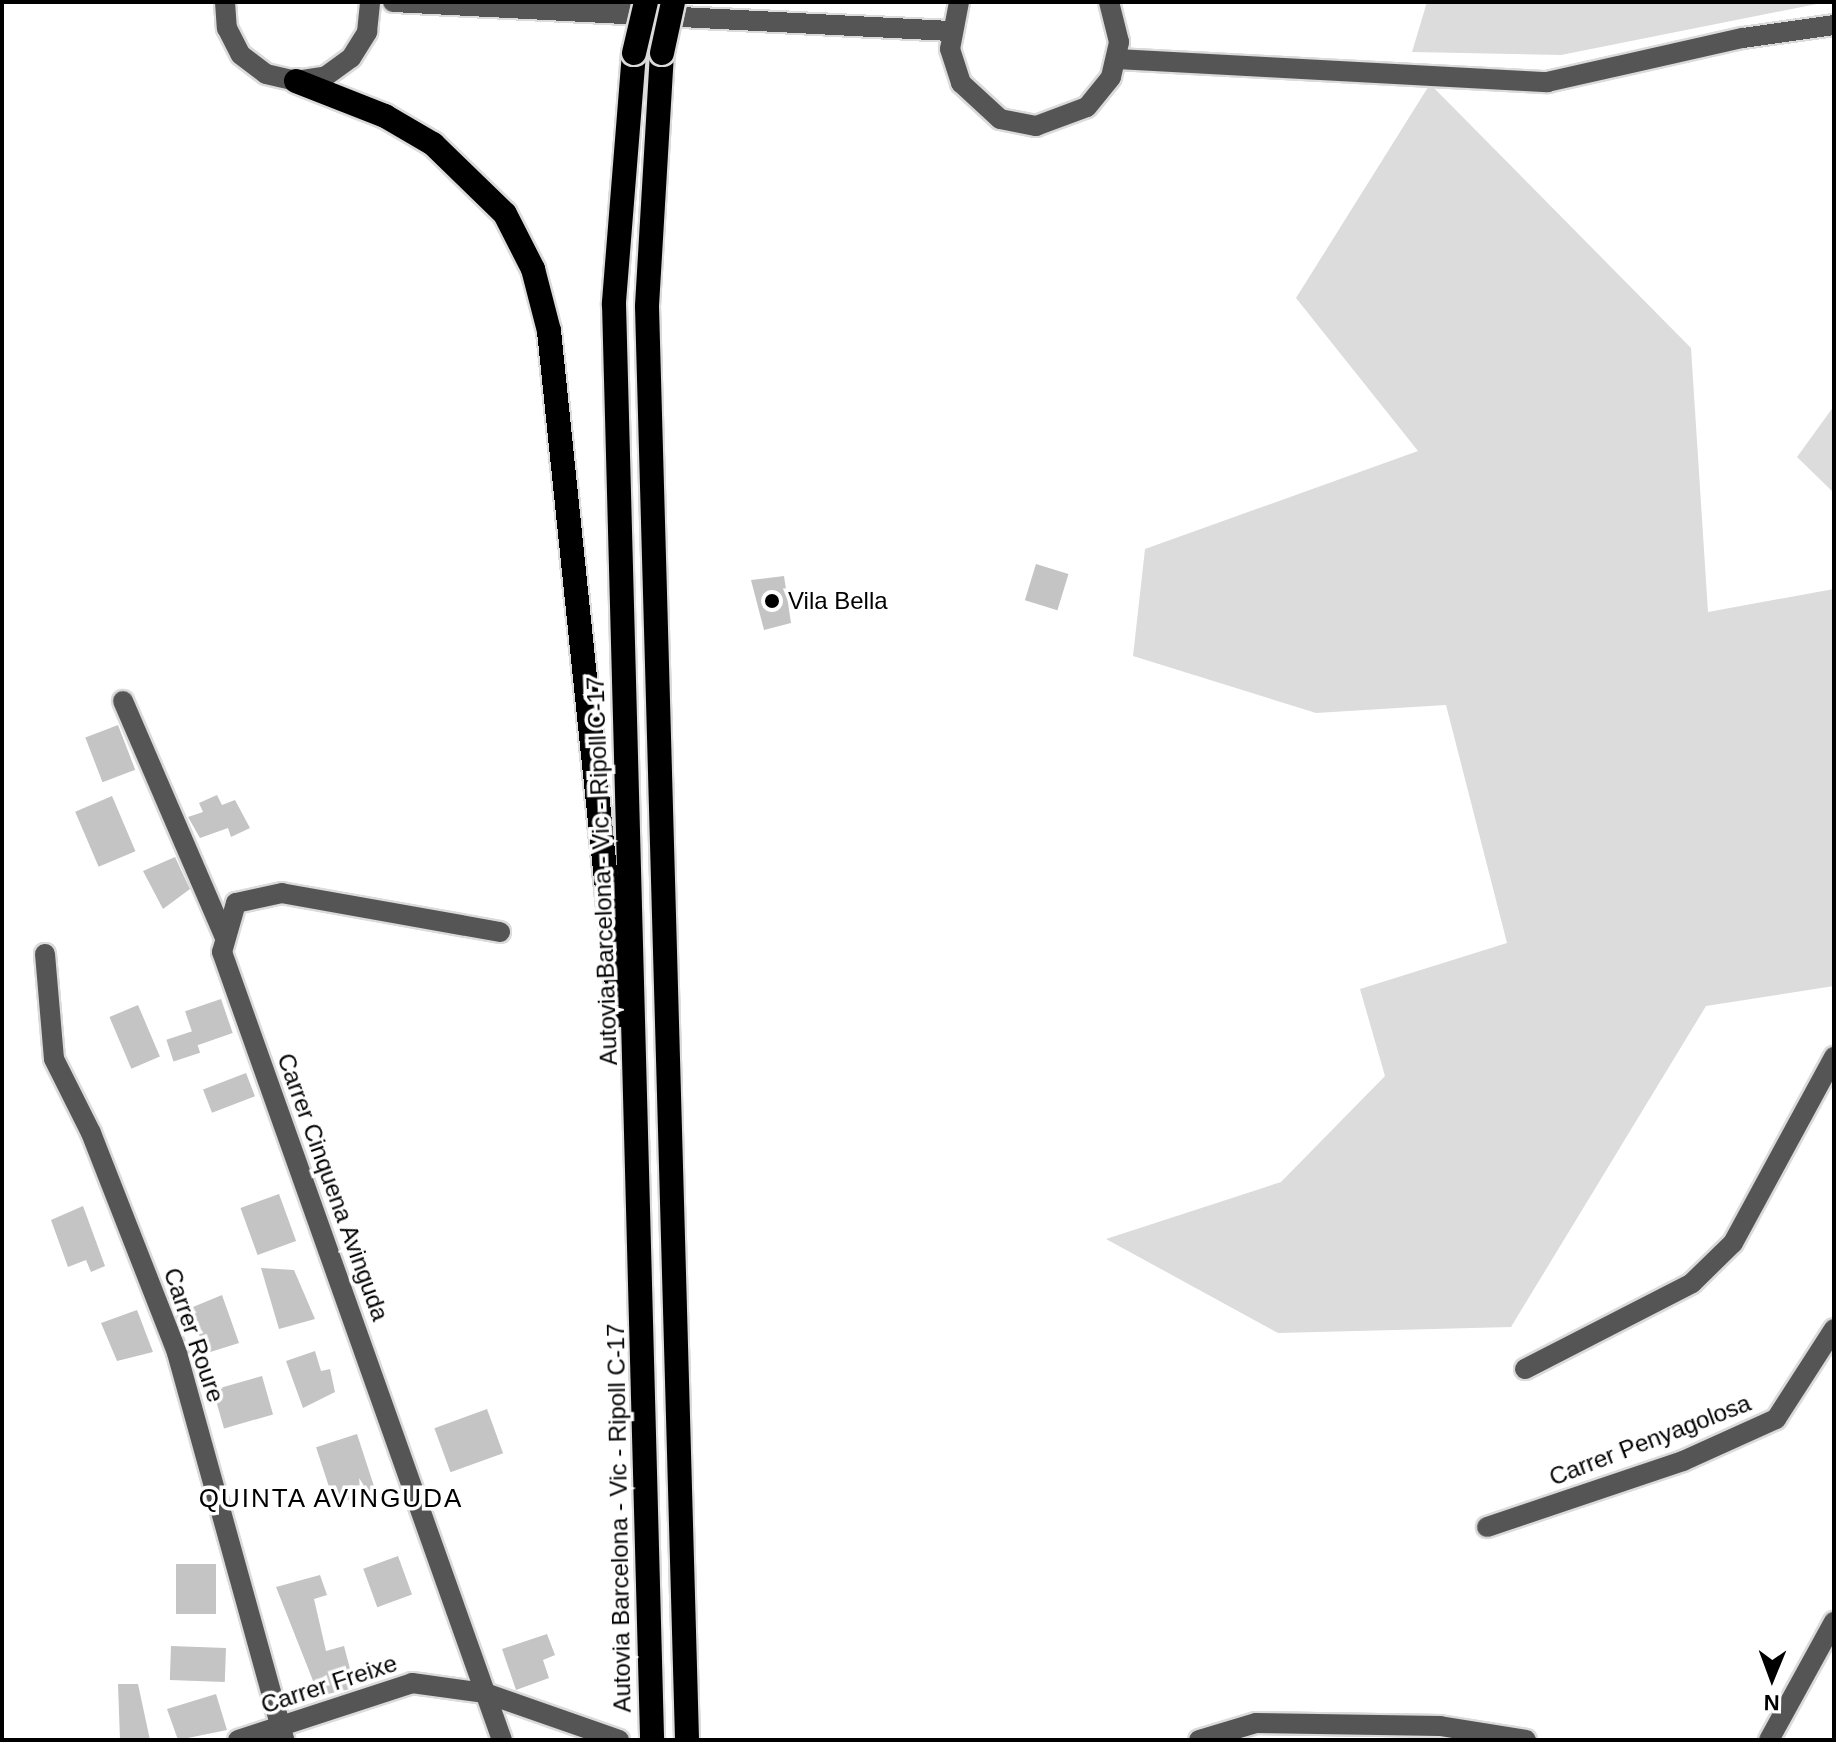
<!DOCTYPE html>
<html>
<head>
<meta charset="utf-8">
<style>
	body { margin:0 }
	#map { position:relative; width:1836px; height:1742px; overflow:hidden; background:#fff; font-family:Arial,sans-serif }
	div>[style] { position:absolute }
	.green>* { inset:0; background:#dcdcdc }
	.building>* { inset:0; background:#c4c4c4; transform-origin:0 0 }
	.roads { filter:drop-shadow(2px 0 #dbdbdb) drop-shadow(-2px 0 #dbdbdb) drop-shadow(0 2px #dbdbdb) drop-shadow(0 -2px #dbdbdb) }
	.minor>* { height:20px; margin:-10px; padding:0 10px; transform-origin:10px; border-radius:10px; background:#555 }
	.highway>* { height:24px; margin:-12px; padding:0 12px; transform-origin:12px; border-radius:12px; background:#000 }
	.bridges { filter:drop-shadow(2px 0 #dbdbdb) drop-shadow(-2px 0 #dbdbdb) drop-shadow(0 2px #dbdbdb) drop-shadow(0 -2px #dbdbdb) }
	.highway-bridge>* { height:24px; margin:-12px; padding:0 12px; transform-origin:12px; border-radius:12px; background:#000 }
	.dots>* { width:22px; height:22px; translate:-50% -50%; box-sizing:border-box; border:4px solid #fff; border-radius:50% }
	span { translate:-50% -50%; white-space:nowrap; text-align:center; line-height:1.15; -webkit-text-stroke:7px #fff; paint-order:stroke }
	.poi-label { font-size:24px; color:#000 }
	.left { translate:0 -50%; text-align:left }
	.street-label { font-size:24px; color:#000 }
	.neighbourhood-label { font-size:26px; color:#000; letter-spacing:2px }
	.frame { position:absolute; inset:0; border:4px solid #000; pointer-events:none }
	.north { position:absolute; left:1732px; top:1638px; width:80px; height:80px; -webkit-text-stroke:6px #fff; paint-order:stroke; rotate:181deg; font-size:22px; font-weight:700; line-height:32px; text-align:center; color:#000 }
	.north::after { content:''; display:block; margin:auto; width:28px; height:36px; background:#000; clip-path:polygon(50% 0,100% 100%,50% 72%,0 100%) }
</style>
</head>
<body>
<div id="map">
	<div class="green">
		<i style="clip-path:polygon(1427px 2px,1827px 2px,1561px 55px,1412px 52px)"></i>
		<i style="clip-path:polygon(1430px 84px,1691px 348px,1708px 612px,1834px 589px,1834px 986px,1706px 1006px,1511px 1327px,1278px 1333px,1106px 1239px,1281px 1182px,1385px 1076px,1360px 989px,1507px 943px,1446px 705px,1316px 713px,1133px 656px,1145px 549px,1418px 451px,1296px 298px)"></i>
		<i style="clip-path:polygon(1834px 406px,1834px 493px,1797px 457px)"></i>
	</div>
	<div class="building">
		<i style="left:1036px;top:564px;width:34px;height:38px;rotate:17deg"></i>
		<i style="clip-path:polygon(784px 576px,791px 623px,764px 630px,751px 580px)"></i>
		<i style="left:118px;top:725px;width:48px;height:35px;rotate:69deg"></i>
		<i style="clip-path:polygon(217px 795px,222px 805px,235px 800px,250px 828px,231px 837px,228px 828px,200px 838px,188px 817px,203px 812px,199px 803px)"></i>
		<i style="left:112px;top:796px;width:60px;height:40px;rotate:67deg"></i>
		<i style="clip-path:polygon(175px 857px,190px 889px,163px 909px,143px 871px)"></i>
		<i style="left:221px;top:999px;width:36px;height:38px;rotate:71deg"></i>
		<i style="left:138px;top:1005px;width:56px;height:31px;rotate:67deg"></i>
		<i style="left:193px;top:1031px;width:23px;height:28px;rotate:72deg"></i>
		<i style="left:246px;top:1073px;width:25px;height:46px;rotate:69deg"></i>
		<i style="left:279px;top:1194px;width:50px;height:41px;rotate:70deg"></i>
		<i style="clip-path:polygon(83px 1206px,105px 1266px,91px 1272px,86px 1260px,68px 1267px,51px 1220px)"></i>
		<i style="clip-path:polygon(261px 1268px,294px 1270px,315px 1319px,279px 1329px)"></i>
		<i style="clip-path:polygon(222px 1295px,239px 1343px,204px 1354px,197px 1326px,182px 1331px,176px 1314px)"></i>
		<i style="clip-path:polygon(137px 1310px,153px 1352px,117px 1361px,101px 1323px)"></i>
		<i style="clip-path:polygon(315px 1351px,321px 1371px,330px 1369px,335px 1392px,303px 1408px,286px 1361px)"></i>
		<i style="left:262px;top:1376px;width:40px;height:51px;rotate:74deg"></i>
		<i style="left:487px;top:1409px;width:47px;height:56px;rotate:70deg"></i>
		<i style="left:357px;top:1434px;width:60px;height:43px;rotate:72deg"></i>
		<i style="left:398px;top:1556px;width:41px;height:37px;rotate:70deg"></i>
		<i style="left:176px;top:1564px;width:40px;height:50px"></i>
		<i style="clip-path:polygon(320px 1575px,327px 1595px,314px 1599px,326px 1651px,344px 1646px,355px 1688px,319px 1696px,276px 1587px)"></i>
		<i style="clip-path:polygon(547px 1634px,555px 1655px,543px 1660px,549px 1678px,516px 1690px,502px 1649px)"></i>
		<i style="left:171px;top:1646px;width:55px;height:34px;rotate:2deg"></i>
		<i style="clip-path:polygon(118px 1684px,138px 1684px,150px 1740px,120px 1740px)"></i>
		<i style="clip-path:polygon(216px 1694px,227px 1730px,178px 1740px,167px 1709px)"></i>
	</div>
	<div class="roads">
		<div class="minor">
			<i style="left:225px;top:2px;width:26px;rotate:86deg"></i>
			<i style="left:227px;top:28px;width:30px;rotate:63deg"></i>
			<i style="left:241px;top:55px;width:31px;rotate:37deg"></i>
			<i style="left:266px;top:74px;width:31px;rotate:13deg"></i>
			<i style="left:296px;top:81px;width:30px;rotate:-9deg"></i>
			<i style="left:326px;top:76px;width:31px;rotate:-36deg"></i>
			<i style="left:351px;top:58px;width:31px;rotate:-58deg"></i>
			<i style="left:367px;top:32px;width:30px;rotate:-84deg"></i>
			<i style="left:393px;top:2px;width:558px;rotate:2.98deg"></i>
			<i style="left:959px;top:2px;width:48px;rotate:100.8deg"></i>
			<i style="left:950px;top:49px;width:36px;rotate:72deg"></i>
			<i style="left:961px;top:83px;width:53px;rotate:42.7deg"></i>
			<i style="left:1000px;top:119px;width:37px;rotate:11deg"></i>
			<i style="left:1036px;top:126px;width:54px;rotate:-20.4deg"></i>
			<i style="left:1087px;top:107px;width:38px;rotate:-51deg"></i>
			<i style="left:1111px;top:77px;width:36px;rotate:-77deg"></i>
			<i style="left:1119px;top:42px;width:41px;rotate:-104deg"></i>
			<i style="left:1117px;top:59px;width:431px;rotate:3.1deg"></i>
			<i style="left:1547px;top:82px;width:201px;rotate:-12.7deg"></i>
			<i style="left:1743px;top:38px;width:92px;rotate:-8.1deg"></i>
			<i style="left:123px;top:701px;width:258px;rotate:66.7deg"></i>
			<i style="left:500px;top:932px;width:221px;rotate:-169.9deg"></i>
			<i style="left:282px;top:893px;width:47px;rotate:167.7deg"></i>
			<i style="left:236px;top:903px;width:51px;rotate:105.9deg"></i>
			<i style="left:222px;top:952px;width:836px;rotate:70.44deg"></i>
			<i style="left:45px;top:954px;width:105px;rotate:85.1deg"></i>
			<i style="left:54px;top:1059px;width:83px;rotate:63.4deg"></i>
			<i style="left:91px;top:1133px;width:236px;rotate:68.6deg"></i>
			<i style="left:177px;top:1353px;width:402px;rotate:74.5deg"></i>
			<i style="left:1525px;top:1369px;width:188px;rotate:-27.2deg"></i>
			<i style="left:1692px;top:1283px;width:57px;rotate:-44.3deg"></i>
			<i style="left:1733px;top:1243px;width:212px;rotate:-61.5deg"></i>
			<i style="left:1487px;top:1527px;width:207px;rotate:-18.6deg"></i>
			<i style="left:1683px;top:1461px;width:102px;rotate:-24.3deg"></i>
			<i style="left:1776px;top:1419px;width:107px;rotate:-57.2deg"></i>
			<i style="left:238px;top:1740px;width:183px;rotate:-18.1deg"></i>
			<i style="left:412px;top:1683px;width:74px;rotate:7.8deg"></i>
			<i style="left:485px;top:1693px;width:142px;rotate:19.3deg"></i>
			<i style="left:1199px;top:1740px;width:59px;rotate:-16.6deg"></i>
			<i style="left:1256px;top:1723px;width:184px;rotate:0.9deg"></i>
			<i style="left:1440px;top:1726px;width:87px;rotate:9.2deg"></i>
			<i style="left:1769px;top:1740px;width:135px;rotate:-61.2deg"></i>
		</div>
		<div class="highway">
			<i style="left:634px;top:53px;width:252px;rotate:94.6deg"></i>
			<i style="left:614px;top:304px;width:1437px;rotate:88.48deg"></i>
			<i style="left:662px;top:53px;width:254px;rotate:93.4deg"></i>
			<i style="left:647px;top:307px;width:1434px;rotate:88.4deg"></i>
			<i style="left:296px;top:81px;width:96px;rotate:21.5deg"></i>
			<i style="left:385px;top:116px;width:56px;rotate:30.3deg"></i>
			<i style="left:433px;top:144px;width:100px;rotate:44.2deg"></i>
			<i style="left:505px;top:214px;width:62px;rotate:63deg"></i>
			<i style="left:533px;top:269px;width:64px;rotate:75.5deg"></i>
			<i style="left:549px;top:331px;width:688px;rotate:84.07deg"></i>
		</div>
	</div>
	<div class="bridges">
		<div class="highway-bridge">
			<i style="left:634px;top:53px;width:52px;rotate:-76.8deg"></i>
			<i style="left:662px;top:53px;width:52px;rotate:-77.8deg"></i>
		</div>
	</div>
	<div class="dots">
		<i style="left:772px;top:601px;background:#000"></i>
	</div>
	<div class="poi-label">
		<span class="left" style="left:788px;top:601px">Vila Bella</span>
	</div>
	<div class="street-label">
		<span style="left:602px;top:871px;rotate:-92deg">Autovia Barcelona - Vic - Ripoll C-17</span>
		<span style="left:333px;top:1187px;rotate:70deg">Carrer Cinquena Avinguda</span>
		<span style="left:194px;top:1335px;rotate:71deg">Carrer Roure</span>
		<span style="left:1650px;top:1440px;rotate:-21deg">Carrer Penyagolosa</span>
		<span style="left:619px;top:1518px;rotate:-91deg">Autovia Barcelona - Vic - Ripoll C-17</span>
		<span style="left:329px;top:1684px;rotate:-18deg">Carrer Freixe</span>
	</div>
	<div class="neighbourhood-label">
		<span style="left:331px;top:1499px">QUINTA AVINGUDA</span>
	</div>
	<div class="frame"></div>
	<div class="north">N</div>
</div>
</body>
</html>
